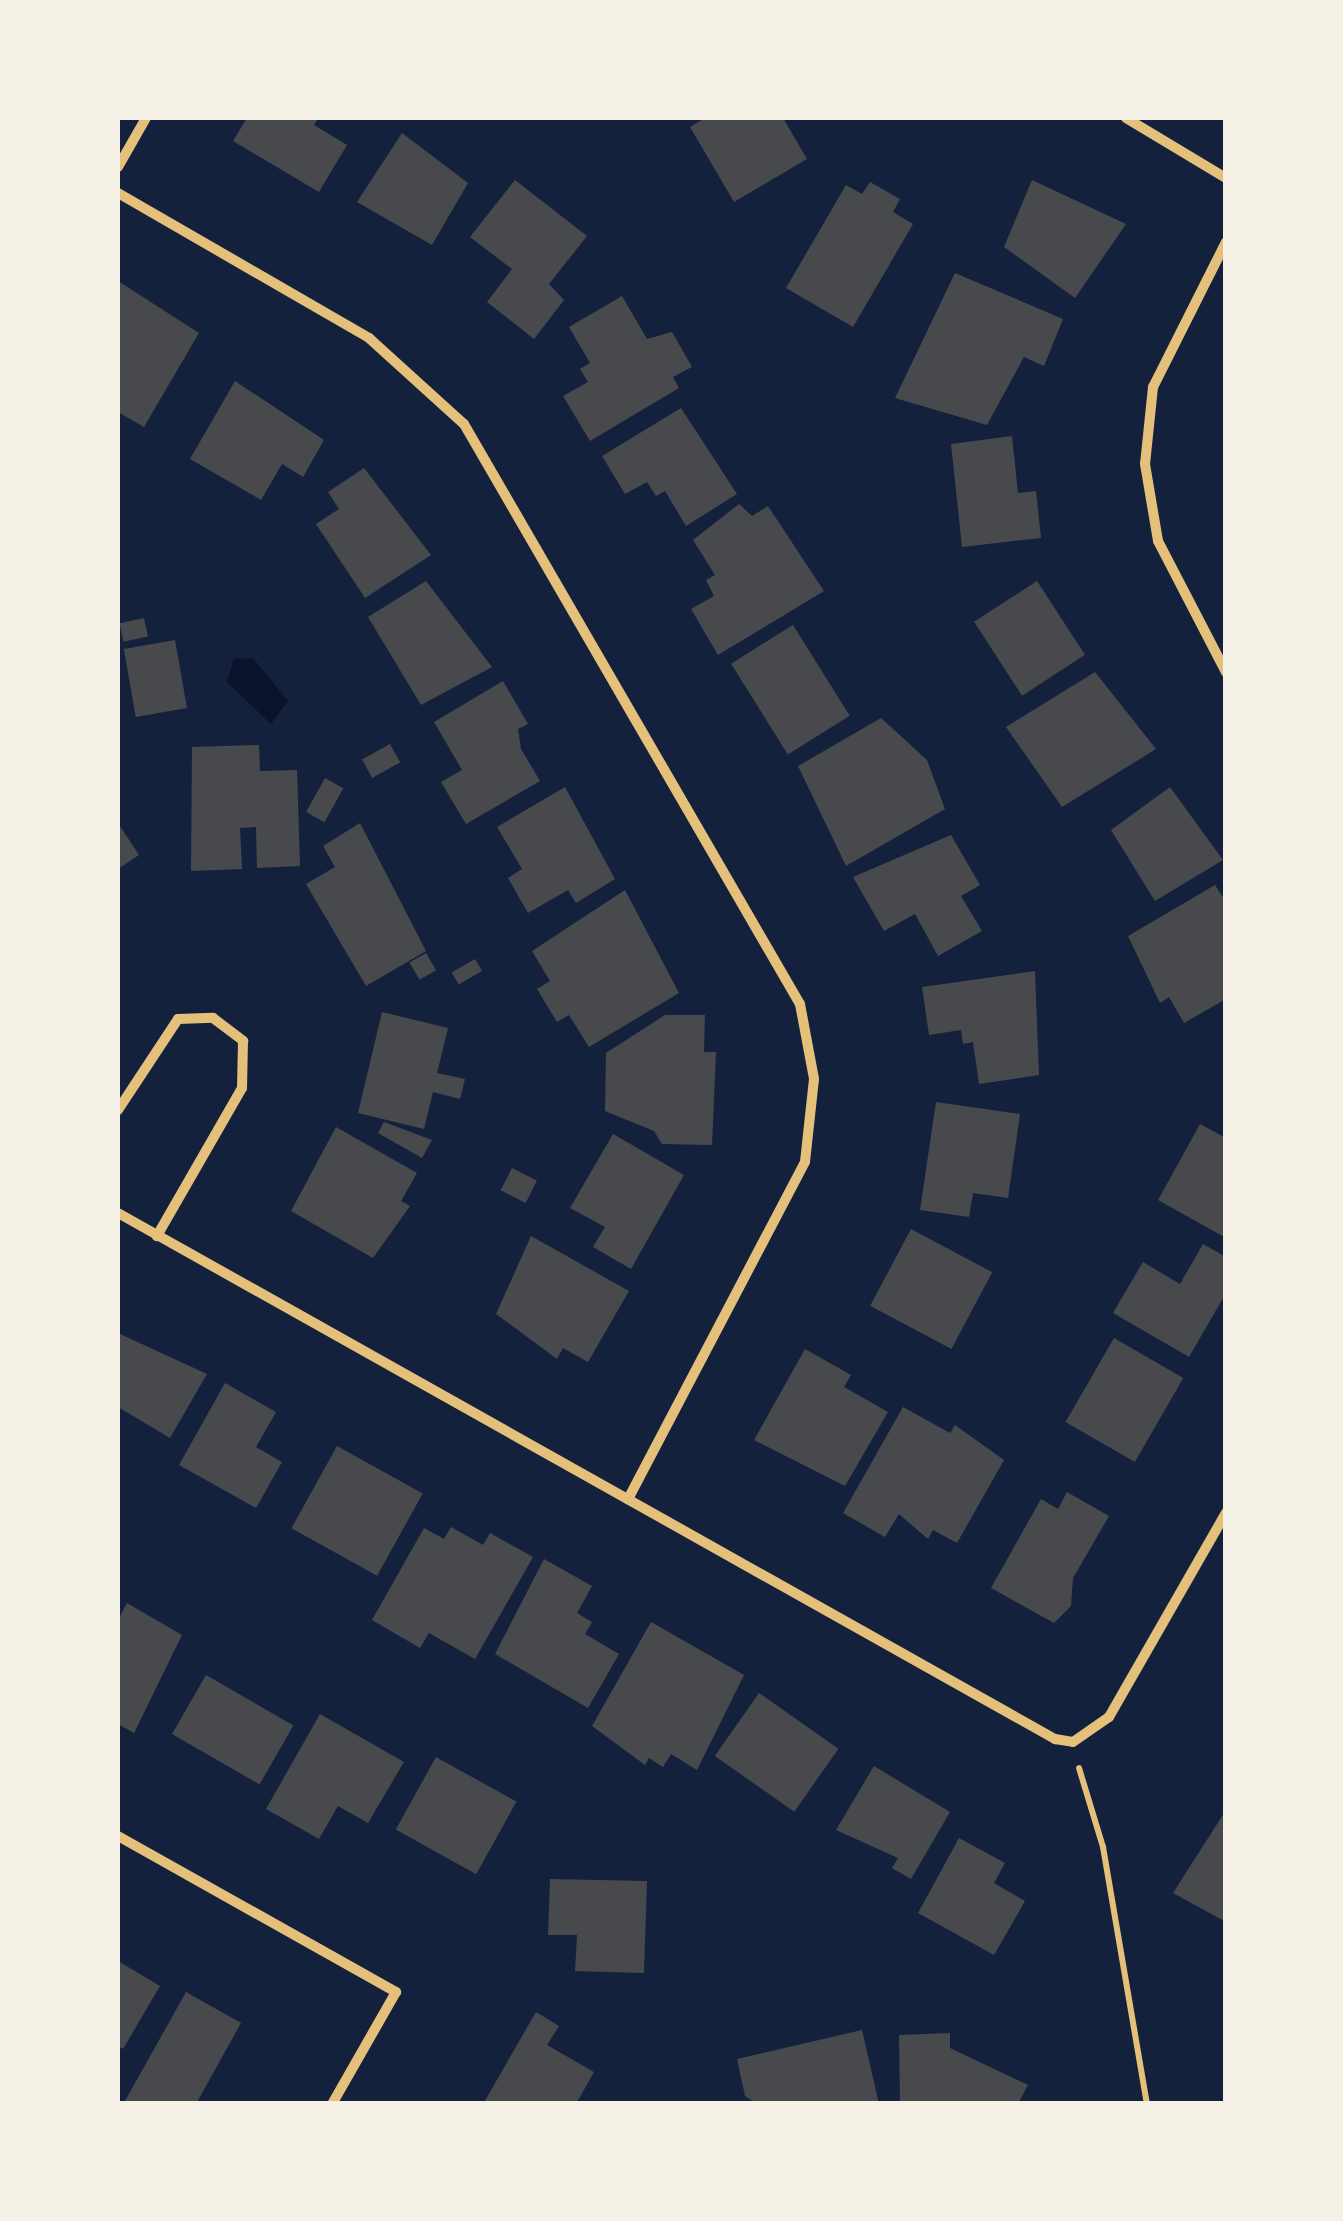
<!DOCTYPE html>
<html>
<head>
<meta charset="utf-8">
<style>
	body { margin:0 }
	#map { position:relative; width:1343px; height:2221px; overflow:hidden; background:#14213d; font-family:"Public Sans",sans-serif }
	div>[style] { position:absolute }
	.water>* { inset:0; background:#0b132b }
	.building>* { inset:0; background:#48494c; transform-origin:0 0 }
	.path>* { height:6px; margin:-3px; padding:0 3px; transform-origin:3px; border-radius:3px; background:#e5c07b }
	.minor>* { height:10px; margin:-5px; padding:0 5px; transform-origin:5px; border-radius:5px; background:#e5c07b }
	span { translate:-50% -50%; white-space:nowrap; text-align:center; line-height:1.15; -webkit-text-stroke:9px #f6f1e7; paint-order:stroke }
	.frame { position:absolute; inset:0; border:120px solid #f6f1e7; pointer-events:none }
</style>
</head>
<body>
<div id="map">
	<div class="water">
		<i style="clip-path:polygon(253px 658px,288px 701px,271px 724px,227px 682px,234px 659px)"></i>
	</div>
	<div class="building">
		<i style="clip-path:polygon(247px 118px,318px 118px,314px 125px,347px 145px,319px 192px,233px 141px)"></i>
		<i style="clip-path:polygon(705px 118px,783px 118px,807px 159px,734px 202px,690px 127px)"></i>
		<i style="clip-path:polygon(402px 133px,468px 183px,432px 245px,357px 202px)"></i>
		<i style="clip-path:polygon(515px 180px,587px 236px,549px 284px,564px 300px,534px 339px,487px 302px,512px 269px,470px 237px)"></i>
		<i style="clip-path:polygon(1032px 180px,1126px 224px,1075px 298px,1004px 247px)"></i>
		<i style="clip-path:polygon(870px 182px,900px 199px,893px 212px,913px 224px,853px 327px,786px 288px,846px 185px,862px 194px)"></i>
		<i style="clip-path:polygon(955px 273px,1063px 319px,1044px 366px,1024px 357px,987px 425px,895px 398px)"></i>
		<i style="clip-path:polygon(118px 281px,199px 333px,144px 427px,118px 412px)"></i>
		<i style="clip-path:polygon(622px 296px,647px 339px,672px 332px,692px 367px,673px 377px,679px 388px,590px 441px,563px 396px,588px 382px,580px 369px,590px 363px,569px 327px)"></i>
		<i style="clip-path:polygon(235px 381px,324px 440px,303px 477px,282px 464px,261px 500px,190px 459px)"></i>
		<i style="clip-path:polygon(681px 408px,737px 494px,686px 526px,665px 491px,656px 496px,647px 482px,625px 494px,602px 456px)"></i>
		<i style="clip-path:polygon(1012px 436px,1018px 493px,1036px 491px,1041px 538px,962px 547px,951px 444px)"></i>
		<i style="clip-path:polygon(364px 468px,431px 555px,365px 598px,316px 524px,339px 509px,328px 492px)"></i>
		<i style="clip-path:polygon(739px 504px,752px 516px,768px 506px,824px 591px,718px 655px,691px 609px,714px 596px,706px 580px,715px 575px,693px 540px)"></i>
		<i style="clip-path:polygon(426px 581px,492px 667px,421px 705px,368px 617px)"></i>
		<i style="left:1037px;top:581px;width:88px;height:75px;rotate:57deg"></i>
		<i style="left:144px;top:618px;width:19px;height:25px;rotate:78deg"></i>
		<i style="left:793px;top:625px;width:107px;height:73px;rotate:58deg"></i>
		<i style="left:175px;top:640px;width:69px;height:52px;rotate:80deg"></i>
		<i style="clip-path:polygon(1095px 672px,1156px 749px,1062px 807px,1006px 727px)"></i>
		<i style="clip-path:polygon(503px 681px,528px 724px,518px 729px,521px 749px,540px 781px,466px 824px,441px 782px,462px 770px,434px 722px)"></i>
		<i style="clip-path:polygon(881px 718px,927px 760px,945px 809px,846px 866px,798px 766px)"></i>
		<i style="left:390px;top:744px;width:21px;height:32px;rotate:61deg"></i>
		<i style="clip-path:polygon(259px 745px,260px 771px,297px 770px,300px 866px,257px 868px,256px 827px,240px 828px,242px 869px,191px 871px,192px 747px)"></i>
		<i style="left:325px;top:778px;width:21px;height:39px;rotate:29deg"></i>
		<i style="clip-path:polygon(565px 787px,615px 879px,576px 903px,568px 890px,528px 913px,508px 878px,522px 869px,497px 827px)"></i>
		<i style="clip-path:polygon(1170px 787px,1223px 860px,1155px 901px,1111px 830px)"></i>
		<i style="clip-path:polygon(118px 823px,139px 855px,118px 869px)"></i>
		<i style="clip-path:polygon(360px 823px,426px 951px,366px 986px,306px 884px,335px 867px,323px 846px)"></i>
		<i style="clip-path:polygon(951px 835px,980px 885px,961px 896px,982px 931px,938px 956px,915px 914px,884px 931px,853px 877px)"></i>
		<i style="clip-path:polygon(1215px 885px,1226px 902px,1226px 999px,1184px 1023px,1169px 997px,1160px 1003px,1128px 936px)"></i>
		<i style="clip-path:polygon(625px 890px,679px 993px,589px 1047px,569px 1015px,557px 1022px,537px 989px,550px 981px,532px 951px)"></i>
		<i style="left:426px;top:953px;width:20px;height:19px;rotate:60deg"></i>
		<i style="left:475px;top:959px;width:14px;height:27px;rotate:60deg"></i>
		<i style="clip-path:polygon(1035px 971px,1039px 1075px,979px 1084px,973px 1042px,963px 1044px,961px 1030px,929px 1035px,922px 987px)"></i>
		<i style="clip-path:polygon(382px 1012px,448px 1028px,437px 1073px,465px 1079px,460px 1099px,433px 1092px,424px 1129px,358px 1113px)"></i>
		<i style="clip-path:polygon(665px 1015px,705px 1015px,704px 1052px,716px 1052px,712px 1145px,662px 1144px,654px 1131px,605px 1111px,606px 1053px)"></i>
		<i style="clip-path:polygon(936px 1102px,1020px 1114px,1008px 1198px,973px 1193px,969px 1217px,920px 1210px)"></i>
		<i style="clip-path:polygon(384px 1122px,432px 1140px,422px 1158px,378px 1133px)"></i>
		<i style="clip-path:polygon(1200px 1124px,1226px 1138px,1226px 1238px,1158px 1200px)"></i>
		<i style="clip-path:polygon(336px 1127px,417px 1173px,401px 1201px,410px 1206px,373px 1258px,291px 1211px)"></i>
		<i style="clip-path:polygon(613px 1134px,684px 1175px,631px 1269px,593px 1247px,605px 1227px,570px 1208px)"></i>
		<i style="left:512px;top:1168px;width:28px;height:25px;rotate:27deg"></i>
		<i style="left:911px;top:1229px;width:92px;height:87px;rotate:28deg"></i>
		<i style="clip-path:polygon(531px 1236px,629px 1291px,588px 1362px,563px 1348px,557px 1359px,496px 1314px)"></i>
		<i style="clip-path:polygon(1203px 1244px,1226px 1257px,1226px 1293px,1189px 1357px,1113px 1313px,1143px 1262px,1180px 1284px)"></i>
		<i style="clip-path:polygon(118px 1333px,207px 1374px,170px 1438px,118px 1407px)"></i>
		<i style="left:1114px;top:1338px;width:80px;height:97px;rotate:30deg"></i>
		<i style="clip-path:polygon(805px 1349px,851px 1375px,844px 1387px,888px 1412px,845px 1486px,754px 1440px)"></i>
		<i style="clip-path:polygon(225px 1383px,276px 1412px,256px 1447px,282px 1462px,256px 1508px,179px 1465px)"></i>
		<i style="clip-path:polygon(903px 1407px,950px 1433px,955px 1425px,1004px 1460px,957px 1543px,933px 1530px,928px 1539px,899px 1514px,885px 1537px,843px 1513px)"></i>
		<i style="left:337px;top:1446px;width:98px;height:94px;rotate:29deg"></i>
		<i style="clip-path:polygon(1067px 1492px,1109px 1516px,1073px 1578px,1071px 1606px,1054px 1623px,991px 1588px,1041px 1499px,1058px 1509px)"></i>
		<i style="clip-path:polygon(451px 1527px,483px 1545px,490px 1533px,533px 1557px,475px 1659px,429px 1633px,420px 1648px,372px 1620px,424px 1528px,444px 1539px)"></i>
		<i style="clip-path:polygon(544px 1559px,592px 1586px,577px 1613px,592px 1622px,585px 1634px,619px 1654px,588px 1708px,495px 1654px)"></i>
		<i style="clip-path:polygon(127px 1603px,182px 1635px,134px 1733px,118px 1724px,118px 1620px)"></i>
		<i style="clip-path:polygon(651px 1622px,744px 1675px,697px 1770px,671px 1754px,663px 1767px,649px 1758px,645px 1765px,592px 1726px)"></i>
		<i style="left:206px;top:1675px;width:101px;height:68px;rotate:30deg"></i>
		<i style="left:759px;top:1693px;width:97px;height:77px;rotate:35deg"></i>
		<i style="clip-path:polygon(320px 1714px,404px 1762px,368px 1823px,338px 1806px,319px 1839px,266px 1809px)"></i>
		<i style="left:436px;top:1757px;width:92px;height:83px;rotate:29deg"></i>
		<i style="clip-path:polygon(874px 1766px,950px 1812px,911px 1879px,892px 1868px,898px 1858px,836px 1830px)"></i>
		<i style="clip-path:polygon(1226px 1810px,1226px 1922px,1173px 1893px)"></i>
		<i style="clip-path:polygon(959px 1838px,1005px 1863px,994px 1883px,1025px 1901px,994px 1955px,918px 1913px)"></i>
		<i style="clip-path:polygon(550px 1879px,647px 1881px,644px 1973px,575px 1971px,577px 1935px,548px 1935px)"></i>
		<i style="clip-path:polygon(118px 1961px,160px 1986px,123px 2049px,118px 2046px)"></i>
		<i style="clip-path:polygon(186px 1992px,241px 2023px,196px 2104px,125px 2101px)"></i>
		<i style="clip-path:polygon(536px 2012px,559px 2026px,547px 2045px,594px 2072px,576px 2104px,483px 2104px)"></i>
		<i style="clip-path:polygon(862px 2030px,879px 2104px,757px 2104px,745px 2096px,737px 2059px)"></i>
		<i style="clip-path:polygon(950px 2033px,950px 2048px,1028px 2085px,1018px 2104px,900px 2104px,899px 2035px)"></i>
	</div>
	<div class="path">
		<i style="left:1079px;top:1768px;width:83px;rotate:73.1deg"></i>
		<i style="left:1103px;top:1847px;width:261px;rotate:80.3deg"></i>
	</div>
	<div class="minor">
		<i style="left:1126px;top:118px;width:117px;rotate:31deg"></i>
		<i style="left:118px;top:167px;width:56px;rotate:-60.3deg"></i>
		<i style="left:118px;top:193px;width:290px;rotate:30deg"></i>
		<i style="left:369px;top:338px;width:128px;rotate:42.2deg"></i>
		<i style="left:464px;top:424px;width:670px;rotate:59.92deg"></i>
		<i style="left:800px;top:1004px;width:76px;rotate:79.4deg"></i>
		<i style="left:814px;top:1079px;width:83px;rotate:96.2deg"></i>
		<i style="left:805px;top:1162px;width:381px;rotate:117.7deg"></i>
		<i style="left:1226px;top:242px;width:162px;rotate:116.7deg"></i>
		<i style="left:1153px;top:387px;width:77px;rotate:95.9deg"></i>
		<i style="left:1145px;top:464px;width:78px;rotate:80.4deg"></i>
		<i style="left:1158px;top:541px;width:148px;rotate:62.6deg"></i>
		<i style="left:118px;top:1110px;width:109px;rotate:-56.6deg"></i>
		<i style="left:178px;top:1019px;width:35px;rotate:-2deg"></i>
		<i style="left:213px;top:1018px;width:38px;rotate:37deg"></i>
		<i style="left:243px;top:1041px;width:47px;rotate:91.2deg"></i>
		<i style="left:242px;top:1088px;width:171px;rotate:119.9deg"></i>
		<i style="left:118px;top:1213px;width:1075px;rotate:29.31deg"></i>
		<i style="left:1055px;top:1739px;width:18px;rotate:9deg"></i>
		<i style="left:1073px;top:1742px;width:44px;rotate:-34.8deg"></i>
		<i style="left:1109px;top:1717px;width:235px;rotate:-60.2deg"></i>
		<i style="left:118px;top:1836px;width:319px;rotate:29.3deg"></i>
		<i style="left:396px;top:1992px;width:129px;rotate:119.7deg"></i>
	</div>
	<div class="frame"></div>
</div>
</body>
</html>
